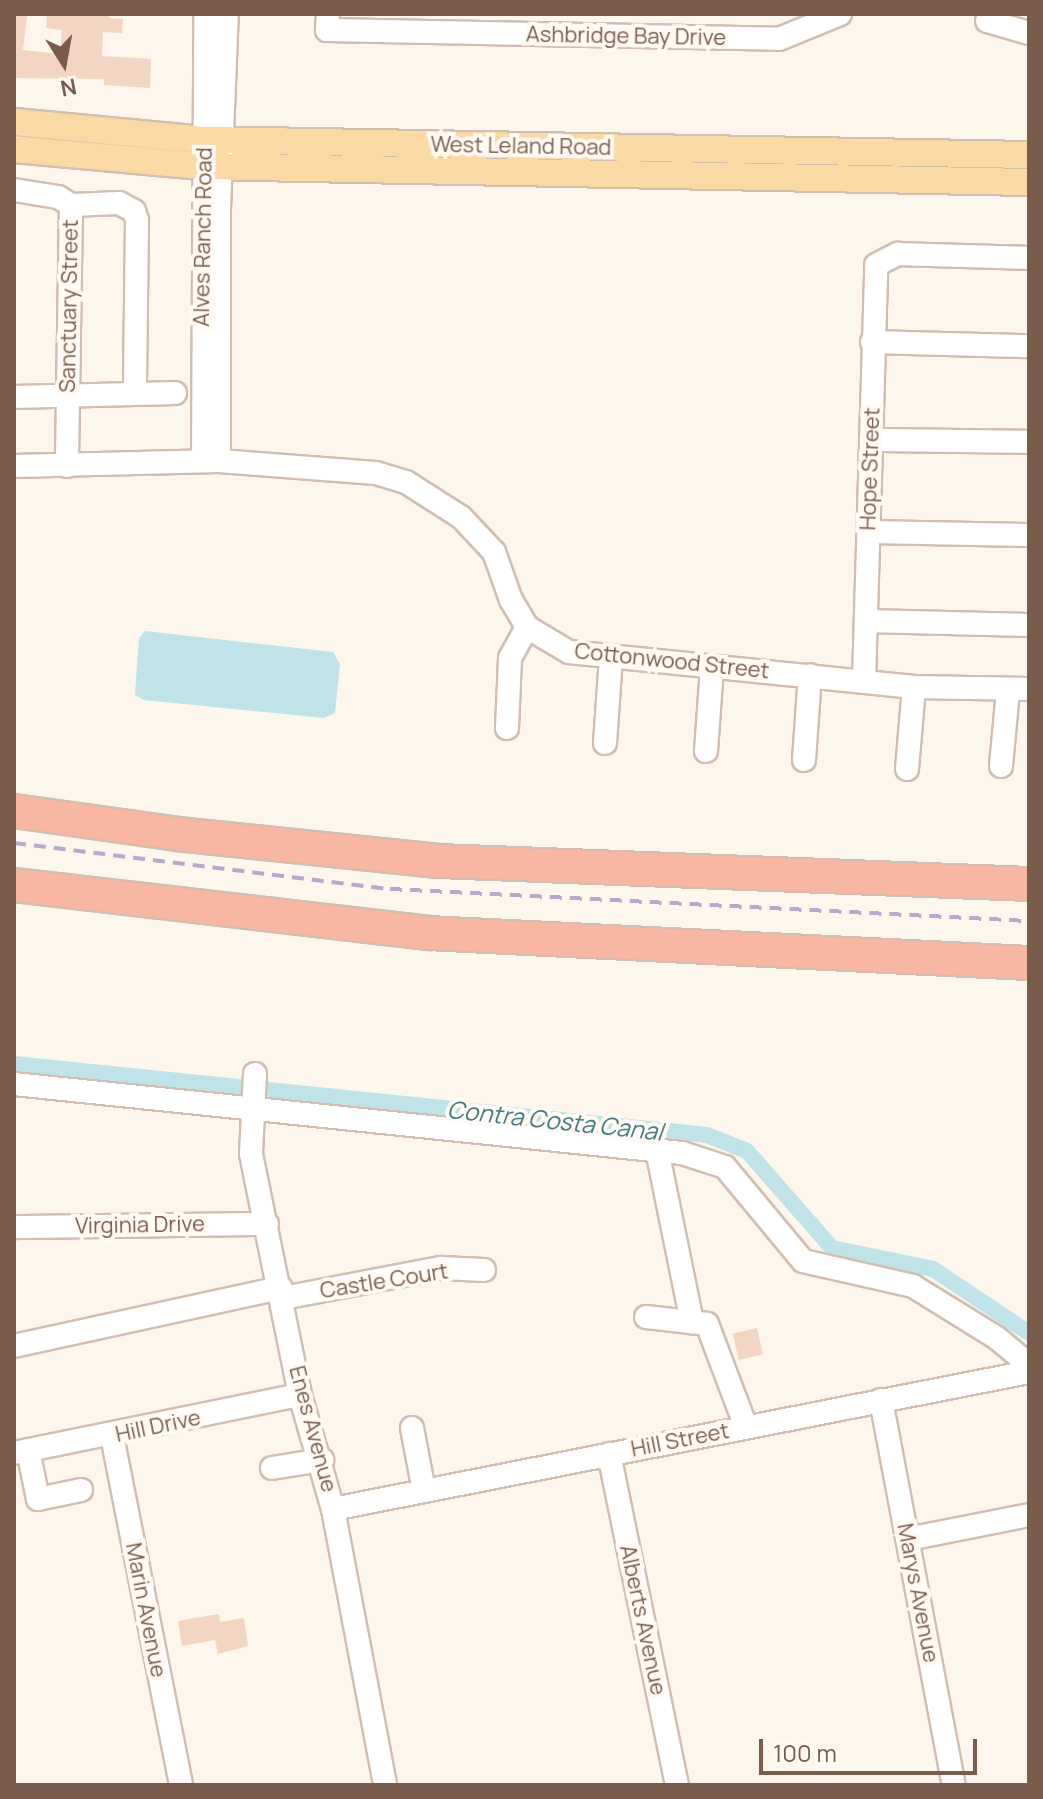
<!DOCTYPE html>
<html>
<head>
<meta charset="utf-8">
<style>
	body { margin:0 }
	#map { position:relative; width:1043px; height:1799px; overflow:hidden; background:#fdf6ec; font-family:Manrope,sans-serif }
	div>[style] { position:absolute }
	.water>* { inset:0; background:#bfe3e8 }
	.canal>* { height:16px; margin:-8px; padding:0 8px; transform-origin:8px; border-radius:8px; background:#bfe3e8 }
	.building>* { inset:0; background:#f3d5c3; transform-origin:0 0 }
	.roads { filter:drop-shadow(2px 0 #d1beb0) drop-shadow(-2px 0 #d1beb0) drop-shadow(0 2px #d1beb0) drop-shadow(0 -2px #d1beb0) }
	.minor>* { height:22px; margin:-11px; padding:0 11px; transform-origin:11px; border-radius:11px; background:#fff }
	.major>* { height:26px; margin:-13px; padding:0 13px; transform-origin:13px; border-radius:13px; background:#fbd9a5 }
	.highway>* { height:32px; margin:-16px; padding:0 16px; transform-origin:16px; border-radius:16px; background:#f7b7a3 }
	.rail>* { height:4px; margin-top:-2px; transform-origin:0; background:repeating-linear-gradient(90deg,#b9a8c9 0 12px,transparent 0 20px) }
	span { translate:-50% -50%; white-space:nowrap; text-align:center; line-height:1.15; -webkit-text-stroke:8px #fffaf3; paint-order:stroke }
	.street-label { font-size:22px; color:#7a5c4d }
	.water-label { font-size:24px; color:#437c86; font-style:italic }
	.frame { position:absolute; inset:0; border:16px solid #7a5c4d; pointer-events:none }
	.north { position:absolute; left:24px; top:24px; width:80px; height:80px; -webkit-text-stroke:6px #fffaf3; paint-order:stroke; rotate:169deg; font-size:22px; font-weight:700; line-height:32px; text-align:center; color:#7a5c4d }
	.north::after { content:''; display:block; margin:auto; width:28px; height:36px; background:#7a5c4d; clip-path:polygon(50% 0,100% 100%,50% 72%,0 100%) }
	.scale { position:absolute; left:759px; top:1739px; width:218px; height:36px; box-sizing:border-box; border:4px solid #7a5c4d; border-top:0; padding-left:10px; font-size:24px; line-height:28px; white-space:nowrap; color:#7a5c4d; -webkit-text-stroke:6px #fffaf3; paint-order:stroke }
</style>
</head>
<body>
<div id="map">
	<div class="water">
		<i style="clip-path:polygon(145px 631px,333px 652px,340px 664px,335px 713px,324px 718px,144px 700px,135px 695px,139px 638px)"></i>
	</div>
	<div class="canal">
		<i style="left:14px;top:1064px;width:697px;rotate:5.85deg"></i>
		<i style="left:707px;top:1135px;width:43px;rotate:21.8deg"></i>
		<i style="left:747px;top:1151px;width:129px;rotate:48.8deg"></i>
		<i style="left:832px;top:1248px;width:103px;rotate:11.7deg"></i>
		<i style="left:933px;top:1269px;width:115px;rotate:33.7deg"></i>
	</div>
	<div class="building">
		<i style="clip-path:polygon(14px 14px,27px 16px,23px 50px,60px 54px,62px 30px,46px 28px,47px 15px,109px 14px,109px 18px,123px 19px,122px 33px,103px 32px,102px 56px,151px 59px,150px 88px,104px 85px,104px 79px,14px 78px)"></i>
		<i style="left:757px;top:1328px;width:27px;height:25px;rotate:77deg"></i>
		<i style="clip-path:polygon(219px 1614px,220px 1622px,244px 1618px,248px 1646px,218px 1654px,215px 1640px,182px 1646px,178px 1621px)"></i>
	</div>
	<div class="roads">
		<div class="minor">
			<i style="left:328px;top:14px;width:16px;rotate:94deg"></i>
			<i style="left:327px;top:30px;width:452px;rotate:1.1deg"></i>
			<i style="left:779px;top:39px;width:66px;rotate:-22.3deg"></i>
			<i style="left:987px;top:21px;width:44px;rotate:15.9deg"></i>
			<i style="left:14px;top:190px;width:45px;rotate:9deg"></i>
			<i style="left:58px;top:197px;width:15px;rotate:32deg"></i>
			<i style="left:71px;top:205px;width:261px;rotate:90.9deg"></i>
			<i style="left:71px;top:205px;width:48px;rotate:-2.4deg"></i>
			<i style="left:119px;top:203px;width:17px;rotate:28deg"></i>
			<i style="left:134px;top:211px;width:9px;rotate:72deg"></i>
			<i style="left:137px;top:220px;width:174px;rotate:90.7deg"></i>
			<i style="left:872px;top:342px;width:157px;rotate:1.5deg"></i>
			<i style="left:14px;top:397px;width:161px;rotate:-1.4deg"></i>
			<i style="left:871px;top:440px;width:158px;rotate:0.7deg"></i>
			<i style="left:203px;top:461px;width:447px;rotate:-89.7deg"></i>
			<i style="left:219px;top:461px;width:252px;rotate:-90deg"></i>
			<i style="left:219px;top:209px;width:195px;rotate:-87.7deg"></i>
			<i style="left:14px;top:466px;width:205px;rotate:-1.4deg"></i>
			<i style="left:219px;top:461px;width:157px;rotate:4.4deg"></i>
			<i style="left:376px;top:473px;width:31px;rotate:17deg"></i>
			<i style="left:406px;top:482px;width:65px;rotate:32.5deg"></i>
			<i style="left:461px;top:517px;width:48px;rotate:46.7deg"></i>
			<i style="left:494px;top:552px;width:51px;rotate:70.5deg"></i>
			<i style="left:511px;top:600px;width:31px;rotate:59deg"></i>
			<i style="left:527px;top:627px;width:49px;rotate:30.8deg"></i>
			<i style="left:569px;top:652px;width:347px;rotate:5.8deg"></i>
			<i style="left:914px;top:687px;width:115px;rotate:1deg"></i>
			<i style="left:868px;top:532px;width:161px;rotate:1.1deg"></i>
			<i style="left:866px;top:621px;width:163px;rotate:1.4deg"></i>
			<i style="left:864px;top:680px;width:415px;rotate:-88.3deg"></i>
			<i style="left:876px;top:265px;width:25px;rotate:-27deg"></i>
			<i style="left:898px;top:254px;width:131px;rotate:1.7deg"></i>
			<i style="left:507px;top:728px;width:70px;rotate:-87.5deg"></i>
			<i style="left:510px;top:658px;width:35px;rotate:-61deg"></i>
			<i style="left:605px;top:743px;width:85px;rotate:-86deg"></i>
			<i style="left:706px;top:751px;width:84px;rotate:-85.9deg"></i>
			<i style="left:804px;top:760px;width:85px;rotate:-86deg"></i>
			<i style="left:1001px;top:766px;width:75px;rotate:-84.7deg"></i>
			<i style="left:907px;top:769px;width:82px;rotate:-85.1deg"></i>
			<i style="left:255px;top:1074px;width:80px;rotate:92.9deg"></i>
			<i style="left:251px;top:1154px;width:246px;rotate:78.5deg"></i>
			<i style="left:300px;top:1395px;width:119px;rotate:73.9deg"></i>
			<i style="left:333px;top:1509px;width:281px;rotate:79.3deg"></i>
			<i style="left:14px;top:1084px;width:672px;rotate:5.9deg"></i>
			<i style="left:682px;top:1153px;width:45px;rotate:18deg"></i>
			<i style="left:725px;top:1167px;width:122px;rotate:50.3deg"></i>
			<i style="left:803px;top:1261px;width:113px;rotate:12.8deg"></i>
			<i style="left:913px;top:1286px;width:99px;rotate:31.8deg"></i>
			<i style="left:997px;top:1338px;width:31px;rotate:40deg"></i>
			<i style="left:1021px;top:1358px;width:15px;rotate:67deg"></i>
			<i style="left:657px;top:1150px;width:176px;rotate:78.5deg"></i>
			<i style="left:14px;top:1227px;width:253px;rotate:-0.7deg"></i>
			<i style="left:283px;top:1298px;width:161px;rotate:-10.8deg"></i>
			<i style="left:441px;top:1268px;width:43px;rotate:2.7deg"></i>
			<i style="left:646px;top:1317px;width:61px;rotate:6.5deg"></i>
			<i style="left:707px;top:1324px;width:110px;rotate:69.3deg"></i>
			<i style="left:14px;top:1346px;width:273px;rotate:-12.3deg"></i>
			<i style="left:881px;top:1400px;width:392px;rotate:79.3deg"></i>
			<i style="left:412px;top:1428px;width:64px;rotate:79.2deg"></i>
			<i style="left:112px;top:1436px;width:356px;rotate:78.8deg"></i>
			<i style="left:28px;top:1450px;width:50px;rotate:78.5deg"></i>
			<i style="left:38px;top:1499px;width:44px;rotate:-11.8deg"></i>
			<i style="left:14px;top:1453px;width:292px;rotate:-11.5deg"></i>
			<i style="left:609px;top:1454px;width:338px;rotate:78.4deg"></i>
			<i style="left:272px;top:1468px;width:51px;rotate:-9.1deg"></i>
			<i style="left:333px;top:1509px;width:709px;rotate:-11.14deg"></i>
			<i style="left:908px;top:1539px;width:123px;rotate:-11.2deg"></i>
		</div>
		<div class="major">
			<i style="left:14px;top:122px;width:191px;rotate:5.4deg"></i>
			<i style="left:204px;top:140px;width:825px;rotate:1.04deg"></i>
			<i style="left:14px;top:149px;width:189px;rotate:5.2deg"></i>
			<i style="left:202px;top:166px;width:827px;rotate:1.11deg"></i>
		</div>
		<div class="highway">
			<i style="left:14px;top:811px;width:165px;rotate:8deg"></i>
			<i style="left:177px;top:834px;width:263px;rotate:5.9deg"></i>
			<i style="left:439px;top:861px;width:590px;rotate:2.23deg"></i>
			<i style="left:14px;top:885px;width:417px;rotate:6.6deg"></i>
			<i style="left:428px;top:933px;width:602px;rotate:2.86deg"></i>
		</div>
	</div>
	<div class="rail">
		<i style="left:14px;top:843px;width:379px;rotate:7deg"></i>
		<i style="left:390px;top:889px;width:640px;rotate:2.87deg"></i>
	</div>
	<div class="street-label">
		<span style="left:626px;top:36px;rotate:1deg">Ashbridge Bay Drive</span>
		<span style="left:521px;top:146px;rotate:1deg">West Leland Road</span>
		<span style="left:203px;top:237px;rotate:-89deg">Alves Ranch Road</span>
		<span style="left:69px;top:306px;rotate:-89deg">Sanctuary Street</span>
		<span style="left:870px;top:469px;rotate:-88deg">Hope Street</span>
		<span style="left:672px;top:661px;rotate:6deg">Cottonwood Street</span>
		<span style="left:140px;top:1225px;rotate:-1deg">Virginia Drive</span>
		<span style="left:384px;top:1281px;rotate:-9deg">Castle Court</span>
		<span style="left:158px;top:1426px;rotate:-12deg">Hill Drive</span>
		<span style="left:313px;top:1429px;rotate:75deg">Enes Avenue</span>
		<span style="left:680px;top:1440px;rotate:-11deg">Hill Street</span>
		<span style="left:918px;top:1593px;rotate:79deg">Marys Avenue</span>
		<span style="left:146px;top:1610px;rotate:79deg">Marin Avenue</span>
		<span style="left:643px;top:1620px;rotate:78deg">Alberts Avenue</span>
	</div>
	<div class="water-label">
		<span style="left:555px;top:1120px;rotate:6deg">Contra Costa Canal</span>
	</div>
	<div class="frame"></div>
	<div class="north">N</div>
	<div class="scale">100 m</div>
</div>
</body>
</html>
